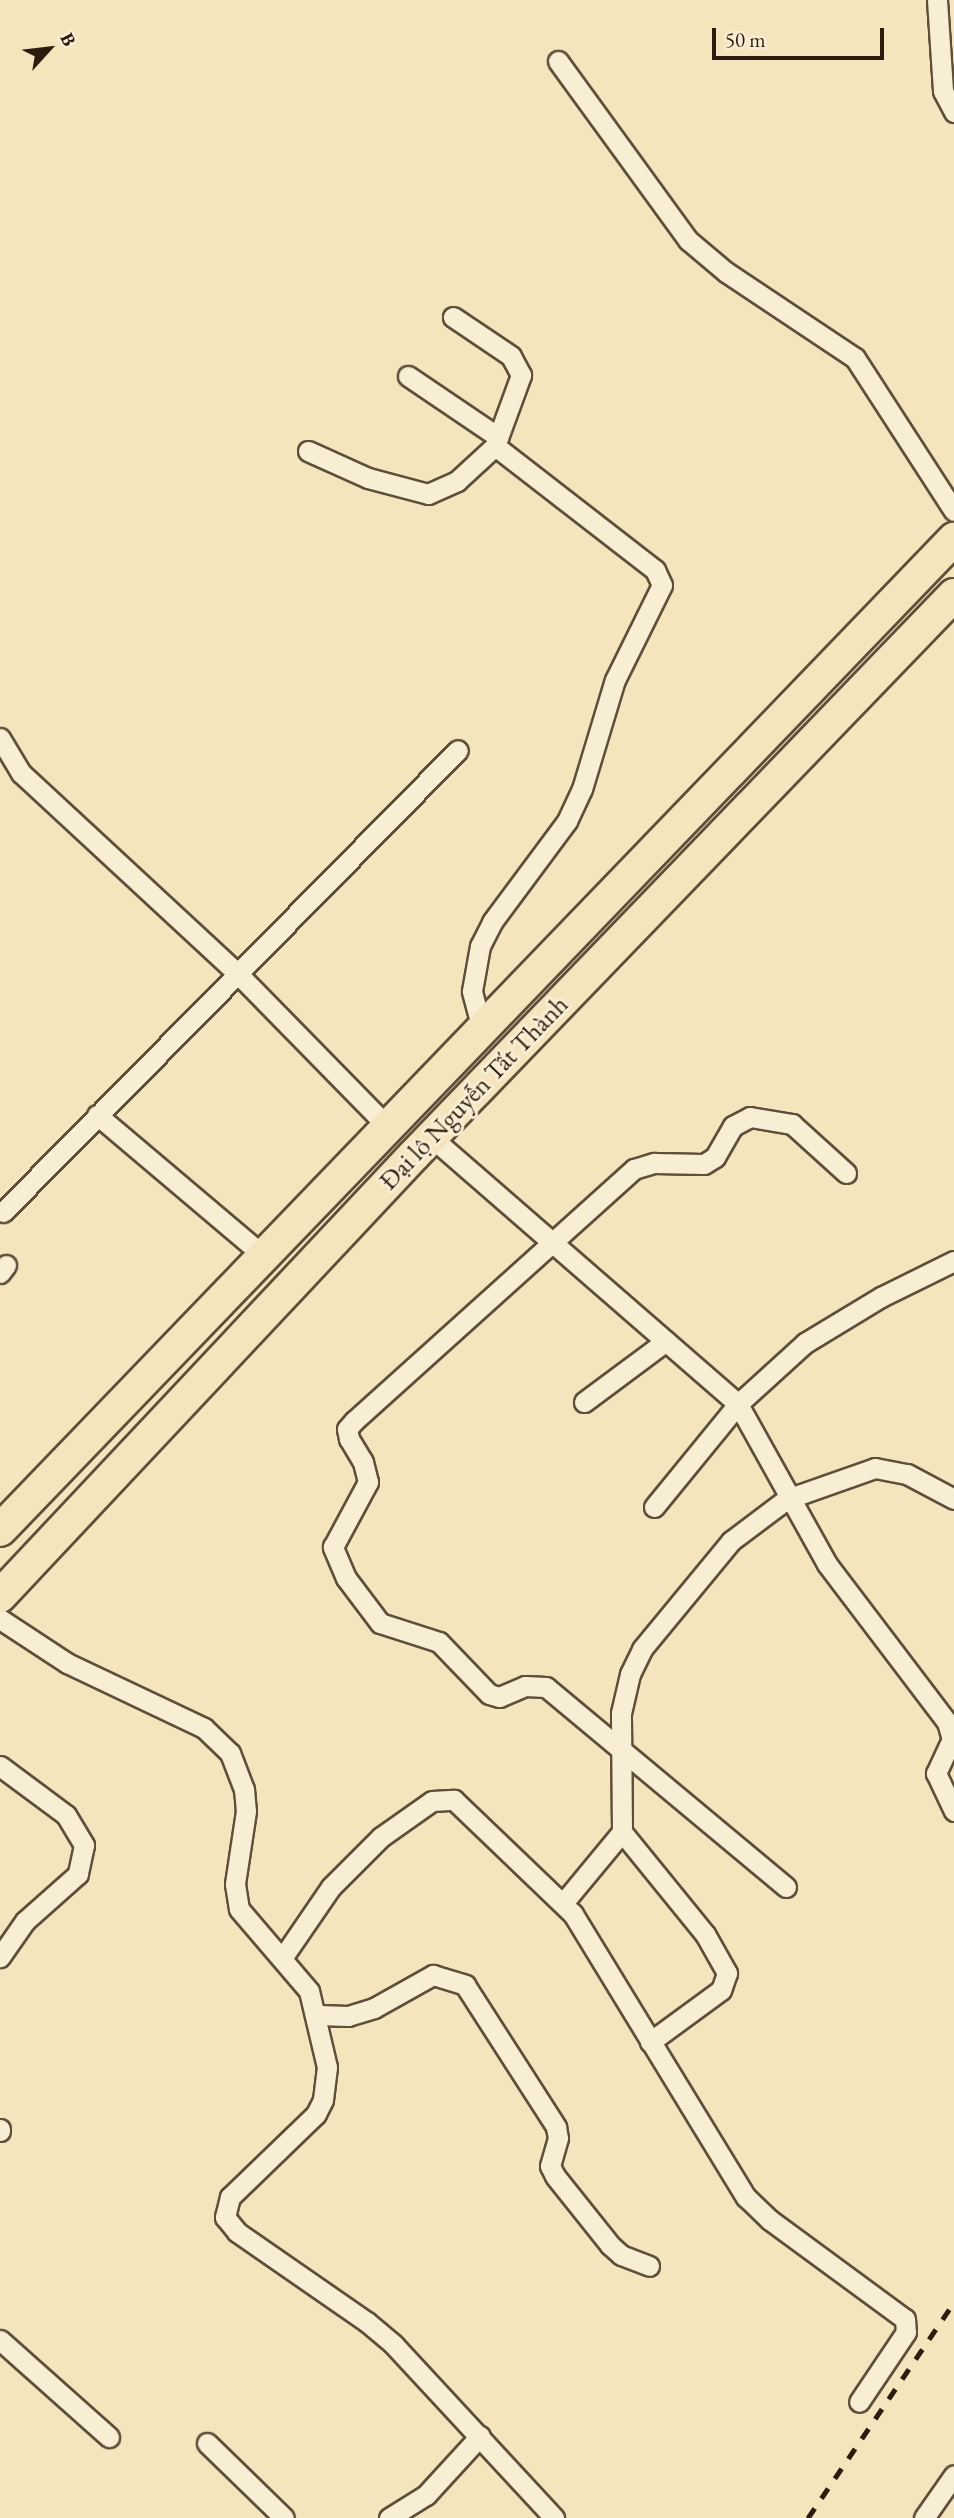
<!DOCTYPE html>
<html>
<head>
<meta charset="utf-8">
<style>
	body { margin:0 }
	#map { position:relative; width:954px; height:2518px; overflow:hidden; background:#f4e5bd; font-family:"EB Garamond",serif }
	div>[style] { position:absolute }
	.roads { filter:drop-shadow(2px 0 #5e4e3a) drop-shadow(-2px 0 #5e4e3a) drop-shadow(0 2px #5e4e3a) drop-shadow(0 -2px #5e4e3a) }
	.street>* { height:19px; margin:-9.5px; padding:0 9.5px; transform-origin:9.5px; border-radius:9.5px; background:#f8eed4 }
	.primary>* { height:32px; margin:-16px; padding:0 16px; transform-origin:16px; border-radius:16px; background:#f4e5bd }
	.rail>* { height:5px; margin-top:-2.5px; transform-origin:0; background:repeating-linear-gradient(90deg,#2c1c0f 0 12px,transparent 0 24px) }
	span { translate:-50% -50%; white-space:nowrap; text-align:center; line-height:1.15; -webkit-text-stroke:6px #f8eed4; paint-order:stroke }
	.street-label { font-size:26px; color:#2c1c0f }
	.north { position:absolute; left:14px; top:14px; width:70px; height:70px; -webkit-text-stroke:5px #f8eed4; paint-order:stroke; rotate:63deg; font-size:19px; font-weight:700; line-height:28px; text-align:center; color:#2c1c0f }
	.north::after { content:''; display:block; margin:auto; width:24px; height:32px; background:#2c1c0f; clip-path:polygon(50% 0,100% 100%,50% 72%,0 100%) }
	.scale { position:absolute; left:712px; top:28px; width:172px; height:32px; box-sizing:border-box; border:4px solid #2c1c0f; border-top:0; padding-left:9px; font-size:21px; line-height:24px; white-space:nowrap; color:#2c1c0f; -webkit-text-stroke:5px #f8eed4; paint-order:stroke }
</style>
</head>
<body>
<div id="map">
	<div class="roads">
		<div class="street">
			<i style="left:937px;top:0;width:91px;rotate:86.2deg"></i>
			<i style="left:943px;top:91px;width:24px;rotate:62deg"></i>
			<i style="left:558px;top:61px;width:221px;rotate:54deg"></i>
			<i style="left:688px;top:240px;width:50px;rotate:40.1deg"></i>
			<i style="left:726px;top:272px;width:155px;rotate:33.7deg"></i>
			<i style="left:855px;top:358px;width:182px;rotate:57.1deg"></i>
			<i style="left:408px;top:376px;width:109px;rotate:34.1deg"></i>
			<i style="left:308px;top:451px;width:66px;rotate:24.2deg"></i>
			<i style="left:368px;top:478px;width:62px;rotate:14.9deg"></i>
			<i style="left:428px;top:494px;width:32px;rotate:-24deg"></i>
			<i style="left:457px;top:481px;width:52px;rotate:-42.6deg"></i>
			<i style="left:495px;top:446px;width:76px;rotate:-69.9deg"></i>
			<i style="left:521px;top:375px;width:21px;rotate:-118deg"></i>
			<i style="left:511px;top:356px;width:70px;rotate:-146.1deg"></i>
			<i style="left:0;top:738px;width:41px;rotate:59deg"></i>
			<i style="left:21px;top:773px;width:297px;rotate:42.8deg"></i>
			<i style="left:239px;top:975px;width:213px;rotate:45.6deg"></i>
			<i style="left:482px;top:1029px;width:39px;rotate:-105deg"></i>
			<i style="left:472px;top:991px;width:46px;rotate:-79.9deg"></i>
			<i style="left:480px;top:946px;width:27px;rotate:-63deg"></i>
			<i style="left:492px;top:922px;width:126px;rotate:-53.4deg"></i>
			<i style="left:567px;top:821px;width:35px;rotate:-65deg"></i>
			<i style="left:582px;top:789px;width:114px;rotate:-73.2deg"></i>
			<i style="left:615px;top:680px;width:106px;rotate:-63.7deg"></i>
			<i style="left:662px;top:585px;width:17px;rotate:-115deg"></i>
			<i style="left:655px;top:570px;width:202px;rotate:-142.2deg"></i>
			<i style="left:97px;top:1115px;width:219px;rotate:40.2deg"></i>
			<i style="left:431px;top:1137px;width:407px;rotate:41deg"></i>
			<i style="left:738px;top:1404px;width:183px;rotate:60.9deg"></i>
			<i style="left:827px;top:1564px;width:198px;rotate:52.8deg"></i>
			<i style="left:947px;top:1722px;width:18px;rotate:74deg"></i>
			<i style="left:952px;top:1739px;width:38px;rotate:115deg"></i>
			<i style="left:936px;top:1773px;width:42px;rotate:64.7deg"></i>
			<i style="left:3px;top:1212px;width:648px;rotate:-45.44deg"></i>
			<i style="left:0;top:1273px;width:10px;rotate:-53deg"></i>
			<i style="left:584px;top:1402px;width:102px;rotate:-36.6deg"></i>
			<i style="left:654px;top:1507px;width:133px;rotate:-50.8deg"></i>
			<i style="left:738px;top:1404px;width:91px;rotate:-42.3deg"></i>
			<i style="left:805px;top:1343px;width:89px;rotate:-31.2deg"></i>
			<i style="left:881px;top:1297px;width:81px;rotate:-26.3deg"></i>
			<i style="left:0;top:1619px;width:80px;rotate:33.3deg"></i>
			<i style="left:67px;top:1663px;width:152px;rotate:25.4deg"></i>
			<i style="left:204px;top:1728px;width:36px;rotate:44deg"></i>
			<i style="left:230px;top:1753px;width:39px;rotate:69deg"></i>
			<i style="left:244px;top:1789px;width:22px;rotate:85deg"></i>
			<i style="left:246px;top:1811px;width:74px;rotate:98.6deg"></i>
			<i style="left:235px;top:1884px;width:25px;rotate:81deg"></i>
			<i style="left:239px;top:1909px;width:108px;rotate:49.5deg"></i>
			<i style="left:309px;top:1991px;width:78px;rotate:76.7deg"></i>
			<i style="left:327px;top:2067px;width:33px;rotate:97deg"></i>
			<i style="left:323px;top:2100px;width:16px;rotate:117deg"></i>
			<i style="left:316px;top:2114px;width:120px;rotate:136deg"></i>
			<i style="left:230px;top:2197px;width:21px;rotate:104deg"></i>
			<i style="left:225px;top:2217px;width:19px;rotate:51deg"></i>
			<i style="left:237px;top:2232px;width:158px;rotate:34.7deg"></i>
			<i style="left:367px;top:2322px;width:35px;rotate:40deg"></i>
			<i style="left:394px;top:2345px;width:236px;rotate:47.2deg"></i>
			<i style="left:0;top:1766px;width:82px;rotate:36.6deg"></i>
			<i style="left:66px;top:1815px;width:35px;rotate:59deg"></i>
			<i style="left:84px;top:1845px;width:30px;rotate:102deg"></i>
			<i style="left:78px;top:1874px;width:71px;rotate:138.4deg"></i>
			<i style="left:25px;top:1921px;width:44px;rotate:124.8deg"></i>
			<i style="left:622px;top:1832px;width:132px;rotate:50.9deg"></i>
			<i style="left:705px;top:1934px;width:45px;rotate:60.6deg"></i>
			<i style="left:727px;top:1973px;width:18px;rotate:109deg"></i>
			<i style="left:721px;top:1990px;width:88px;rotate:143.8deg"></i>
			<i style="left:786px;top:1887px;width:312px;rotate:-140.2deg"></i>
			<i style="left:546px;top:1687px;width:21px;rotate:-177deg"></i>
			<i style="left:525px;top:1686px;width:28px;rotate:157deg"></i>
			<i style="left:499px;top:1697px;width:10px;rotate:-163deg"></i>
			<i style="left:489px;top:1694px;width:72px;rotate:-133.9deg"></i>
			<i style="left:439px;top:1642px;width:62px;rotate:-162.1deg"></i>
			<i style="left:380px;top:1623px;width:56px;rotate:-127.1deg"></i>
			<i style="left:346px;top:1578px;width:34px;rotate:-113deg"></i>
			<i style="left:333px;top:1547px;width:74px;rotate:-61.7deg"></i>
			<i style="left:368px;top:1482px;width:21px;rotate:-104deg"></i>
			<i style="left:363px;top:1462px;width:27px;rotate:-121deg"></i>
			<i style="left:349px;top:1439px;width:10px;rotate:-101deg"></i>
			<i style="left:347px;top:1429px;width:11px;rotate:-49deg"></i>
			<i style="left:354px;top:1421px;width:377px;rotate:-42deg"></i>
			<i style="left:634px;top:1169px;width:21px;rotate:-17deg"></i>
			<i style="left:654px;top:1163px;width:50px;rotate:1.1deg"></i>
			<i style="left:704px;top:1164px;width:13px;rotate:-32deg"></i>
			<i style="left:715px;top:1157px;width:36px;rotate:-60deg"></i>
			<i style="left:733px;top:1126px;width:19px;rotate:-28deg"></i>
			<i style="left:750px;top:1117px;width:43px;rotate:9.5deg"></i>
			<i style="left:792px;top:1124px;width:73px;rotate:42.2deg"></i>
			<i style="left:564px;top:1902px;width:91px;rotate:-50.4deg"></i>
			<i style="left:622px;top:1832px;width:119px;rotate:-90.5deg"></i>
			<i style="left:621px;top:1713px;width:40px;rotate:-77deg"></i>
			<i style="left:630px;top:1674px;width:28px;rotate:-64deg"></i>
			<i style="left:642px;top:1649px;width:140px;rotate:-50.5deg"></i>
			<i style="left:731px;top:1541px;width:70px;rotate:-36.9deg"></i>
			<i style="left:787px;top:1499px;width:93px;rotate:-19.4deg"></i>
			<i style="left:875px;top:1468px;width:33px;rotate:11deg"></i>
			<i style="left:907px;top:1474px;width:53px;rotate:28deg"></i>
			<i style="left:283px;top:1957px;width:85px;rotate:-55.6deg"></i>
			<i style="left:331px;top:1887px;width:71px;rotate:-45deg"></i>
			<i style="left:381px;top:1837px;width:62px;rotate:-35.2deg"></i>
			<i style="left:432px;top:1801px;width:22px;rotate:-3deg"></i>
			<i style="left:454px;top:1800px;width:165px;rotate:43.8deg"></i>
			<i style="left:573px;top:1914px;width:332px;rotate:58.6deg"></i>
			<i style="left:746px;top:2197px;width:33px;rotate:44deg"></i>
			<i style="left:770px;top:2220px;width:167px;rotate:36.3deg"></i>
			<i style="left:905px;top:2319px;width:13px;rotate:86deg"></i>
			<i style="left:906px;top:2332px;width:84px;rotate:123.9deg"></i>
			<i style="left:318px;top:2015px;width:30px;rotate:2deg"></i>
			<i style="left:348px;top:2016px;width:27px;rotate:-17deg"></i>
			<i style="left:374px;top:2008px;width:68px;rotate:-29.2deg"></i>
			<i style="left:433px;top:1975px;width:34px;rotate:17deg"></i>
			<i style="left:465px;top:1985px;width:169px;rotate:57.3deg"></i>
			<i style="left:556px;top:2127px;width:11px;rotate:80deg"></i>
			<i style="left:558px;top:2138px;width:29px;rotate:106deg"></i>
			<i style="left:550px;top:2166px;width:11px;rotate:63deg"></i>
			<i style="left:555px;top:2176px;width:88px;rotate:51.4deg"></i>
			<i style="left:610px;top:2245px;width:15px;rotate:42deg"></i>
			<i style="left:621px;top:2255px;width:30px;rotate:21deg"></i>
			<i style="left:0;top:2129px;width:2px;rotate:90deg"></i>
			<i style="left:0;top:2340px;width:146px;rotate:41.7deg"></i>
			<i style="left:207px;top:2443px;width:107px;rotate:44.2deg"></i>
			<i style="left:389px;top:2518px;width:44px;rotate:-31.9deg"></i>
			<i style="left:426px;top:2495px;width:80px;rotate:-47.5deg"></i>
			<i style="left:924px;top:2518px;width:52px;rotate:-55.1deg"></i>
		</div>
		<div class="primary">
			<i style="left:0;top:1530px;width:1376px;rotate:-46.09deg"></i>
			<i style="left:0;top:1596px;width:605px;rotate:-46.81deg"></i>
			<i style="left:414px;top:1155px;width:778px;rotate:-46.04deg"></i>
		</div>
	</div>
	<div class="rail">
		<i style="left:808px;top:2518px;width:261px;rotate:-55.9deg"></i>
	</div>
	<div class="street-label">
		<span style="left:474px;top:1093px;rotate:-46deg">Đại lộ Nguyễn Tất Thành</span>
	</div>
	<div class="north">B</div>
	<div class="scale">50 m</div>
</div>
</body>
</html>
